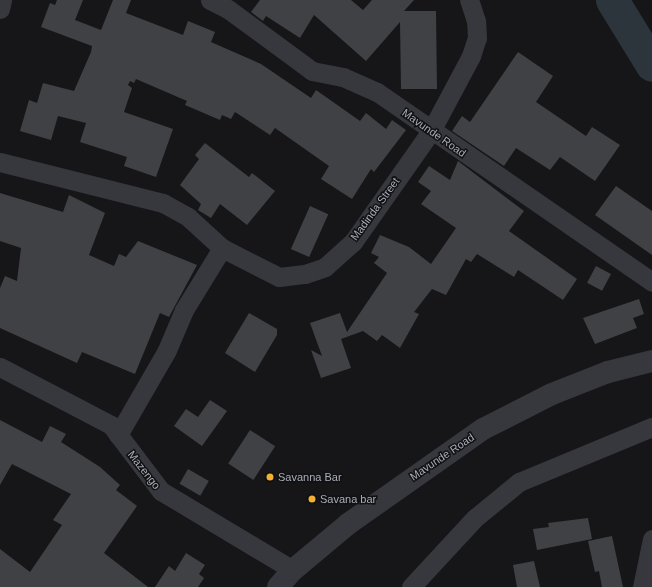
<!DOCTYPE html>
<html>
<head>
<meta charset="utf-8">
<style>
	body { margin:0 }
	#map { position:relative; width:652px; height:587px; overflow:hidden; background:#161618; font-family:Arial,sans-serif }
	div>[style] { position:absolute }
	.river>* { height:33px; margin:-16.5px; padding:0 16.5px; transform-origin:16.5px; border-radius:16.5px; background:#2c353c }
	.building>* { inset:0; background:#404145; transform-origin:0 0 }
	.minor>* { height:19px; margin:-9.5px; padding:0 9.5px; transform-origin:9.5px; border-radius:9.5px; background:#37383d }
	.tertiary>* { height:22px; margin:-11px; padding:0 11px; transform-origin:11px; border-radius:11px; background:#37383d }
	.dots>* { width:11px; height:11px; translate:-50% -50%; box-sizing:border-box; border:2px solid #111113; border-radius:50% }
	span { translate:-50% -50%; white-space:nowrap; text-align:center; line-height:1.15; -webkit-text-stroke:3px #111113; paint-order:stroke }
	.street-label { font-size:11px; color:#a8adb8 }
	.poi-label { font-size:11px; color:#a8adb8 }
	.left { translate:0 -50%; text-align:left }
</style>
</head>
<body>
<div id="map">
	<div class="river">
		<i style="left:612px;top:0;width:76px;rotate:58.4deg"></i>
	</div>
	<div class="building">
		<i style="clip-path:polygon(57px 0,83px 0,75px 20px,101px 30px,113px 0,131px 0,126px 13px,183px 35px,188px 21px,215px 32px,211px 42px,261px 64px,311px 98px,316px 90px,360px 121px,366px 113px,386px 129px,392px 120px,406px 130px,374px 172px,371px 169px,352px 199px,321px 179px,329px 166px,275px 128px,270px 135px,235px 112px,231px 119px,222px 115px,220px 120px,185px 105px,187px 101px,136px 79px,134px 83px,130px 81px,128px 85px,132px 88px,124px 112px,173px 129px,156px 177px,124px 166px,127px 157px,80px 142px,86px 123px,58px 116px,51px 140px,20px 131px,29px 100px,37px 103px,43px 83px,74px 91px,91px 52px,92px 46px,41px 27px,50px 3px,55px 5px)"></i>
		<i style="clip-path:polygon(260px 0,351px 0,363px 10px,372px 0,414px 0,404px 11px,436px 11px,437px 89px,401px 89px,400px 22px,366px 61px,314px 15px,300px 38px,266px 16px,263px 21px,251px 12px)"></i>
		<i style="clip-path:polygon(518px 52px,553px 76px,536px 102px,586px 136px,592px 127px,620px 145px,595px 181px,560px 157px,550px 170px,516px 148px,504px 166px,452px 131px,462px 116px,470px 122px)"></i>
		<i style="clip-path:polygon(205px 143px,249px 177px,252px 173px,275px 191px,247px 225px,220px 204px,211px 218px,198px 210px,201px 204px,180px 185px,199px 159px,195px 155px)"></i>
		<i style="clip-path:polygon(458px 161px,524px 211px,509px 231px,577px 279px,563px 300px,518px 270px,514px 277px,477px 254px,471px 262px,466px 259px,446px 295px,432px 289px,414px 312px,419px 314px,400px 348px,382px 335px,377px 341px,363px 331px,341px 339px,351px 368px,321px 378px,311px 350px,322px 356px,310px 323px,340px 313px,347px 332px,387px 273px,374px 263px,379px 257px,371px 253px,380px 235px,409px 247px,431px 264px,456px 228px,421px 204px,431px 191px,418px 182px,429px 166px,450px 180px)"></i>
		<i style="clip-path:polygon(616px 186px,652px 211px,652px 255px,595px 215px)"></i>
		<i style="clip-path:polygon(0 193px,63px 212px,69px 195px,105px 213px,89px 255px,114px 266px,119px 254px,126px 257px,138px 241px,197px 265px,169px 317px,160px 313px,135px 374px,82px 352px,77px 363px,0 328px,0 288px,5px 276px,17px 281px,21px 248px,0 241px)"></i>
		<i style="left:310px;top:206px;width:20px;height:47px;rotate:24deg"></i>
		<i style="left:596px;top:266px;width:17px;height:19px;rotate:28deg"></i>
		<i style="clip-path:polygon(639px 299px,644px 314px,633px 318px,637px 328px,595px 344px,583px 318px)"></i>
		<i style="clip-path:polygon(249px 313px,277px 329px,277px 335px,255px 372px,225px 353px)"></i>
		<i style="clip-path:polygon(210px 400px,227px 411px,202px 446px,174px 426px,186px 409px,198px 417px)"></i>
		<i style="clip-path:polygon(0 420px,42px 442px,50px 426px,66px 434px,61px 442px,100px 467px,120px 485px,116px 490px,137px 506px,104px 553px,148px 587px,0 587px,0 549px,30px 572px,62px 525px,53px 520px,71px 494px,12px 464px,0 485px)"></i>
		<i style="left:250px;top:430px;width:30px;height:40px;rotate:33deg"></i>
		<i style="left:188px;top:469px;width:24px;height:17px;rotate:30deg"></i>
		<i style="clip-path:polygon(588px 518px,592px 539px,537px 550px,533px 529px,549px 527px,548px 523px)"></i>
		<i style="clip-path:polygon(612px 536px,623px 587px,602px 587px,599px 571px,595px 572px,588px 541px)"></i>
		<i style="clip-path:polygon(186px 553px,205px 565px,199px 574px,204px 578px,198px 587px,155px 587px,169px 566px,175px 571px)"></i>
		<i style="clip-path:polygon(534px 561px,540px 587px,517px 587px,513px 565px)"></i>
	</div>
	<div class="minor">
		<i style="left:210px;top:0;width:20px;rotate:27deg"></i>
		<i style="left:228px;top:9px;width:104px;rotate:36.4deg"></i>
		<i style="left:312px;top:71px;width:32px;rotate:11deg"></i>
		<i style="left:343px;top:77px;width:37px;rotate:24deg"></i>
		<i style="left:377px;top:92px;width:334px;rotate:34.6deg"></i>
		<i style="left:0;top:9px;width:9px;rotate:-77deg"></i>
		<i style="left:0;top:162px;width:168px;rotate:14.1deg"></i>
		<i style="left:163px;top:203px;width:29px;rotate:29deg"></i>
		<i style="left:188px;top:217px;width:46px;rotate:42.4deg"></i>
		<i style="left:222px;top:248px;width:64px;rotate:27deg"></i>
		<i style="left:279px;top:277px;width:26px;rotate:-7deg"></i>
		<i style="left:305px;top:274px;width:21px;rotate:-19deg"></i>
		<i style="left:325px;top:267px;width:38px;rotate:-42deg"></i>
		<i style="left:353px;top:242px;width:136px;rotate:-54.9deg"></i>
		<i style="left:431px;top:131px;width:85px;rotate:-61.9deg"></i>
		<i style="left:471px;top:56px;width:19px;rotate:-72deg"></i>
		<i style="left:477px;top:38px;width:17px;rotate:-93deg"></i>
		<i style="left:476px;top:21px;width:22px;rotate:-108deg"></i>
		<i style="left:0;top:367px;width:125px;rotate:27.6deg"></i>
		<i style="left:111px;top:425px;width:83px;rotate:52.9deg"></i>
		<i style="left:161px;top:491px;width:154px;rotate:30.9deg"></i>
		<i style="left:118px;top:435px;width:98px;rotate:-60deg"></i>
		<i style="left:167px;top:350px;width:43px;rotate:-67deg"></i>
		<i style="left:184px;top:310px;width:73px;rotate:-58.5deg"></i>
		<i style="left:411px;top:587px;width:94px;rotate:-47.2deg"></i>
		<i style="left:475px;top:518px;width:57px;rotate:-39.3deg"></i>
		<i style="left:519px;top:482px;width:144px;rotate:-22.5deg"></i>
		<i style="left:642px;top:587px;width:49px;rotate:-78.2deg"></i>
	</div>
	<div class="tertiary">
		<i style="left:278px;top:587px;width:23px;rotate:-49deg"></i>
		<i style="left:293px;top:570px;width:72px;rotate:-39.9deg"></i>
		<i style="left:348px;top:524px;width:165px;rotate:-35.1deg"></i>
		<i style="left:483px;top:429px;width:77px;rotate:-26.9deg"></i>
		<i style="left:552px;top:394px;width:60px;rotate:-21.4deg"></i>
		<i style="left:608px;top:372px;width:45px;rotate:-14deg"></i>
	</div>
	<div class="dots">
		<i style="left:270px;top:477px;background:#f2b134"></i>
		<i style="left:312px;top:499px;background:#f2b134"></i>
	</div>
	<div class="street-label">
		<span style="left:434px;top:133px;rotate:35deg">Mavunde Road</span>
		<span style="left:375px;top:209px;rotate:-54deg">Madinda Street</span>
		<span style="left:442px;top:457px;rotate:-34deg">Mavunde Road</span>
		<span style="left:144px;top:470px;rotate:52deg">Mazengo</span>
	</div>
	<div class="poi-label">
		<span class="left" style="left:278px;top:477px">Savanna Bar</span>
		<span class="left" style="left:320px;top:499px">Savana bar</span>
	</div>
</div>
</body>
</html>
